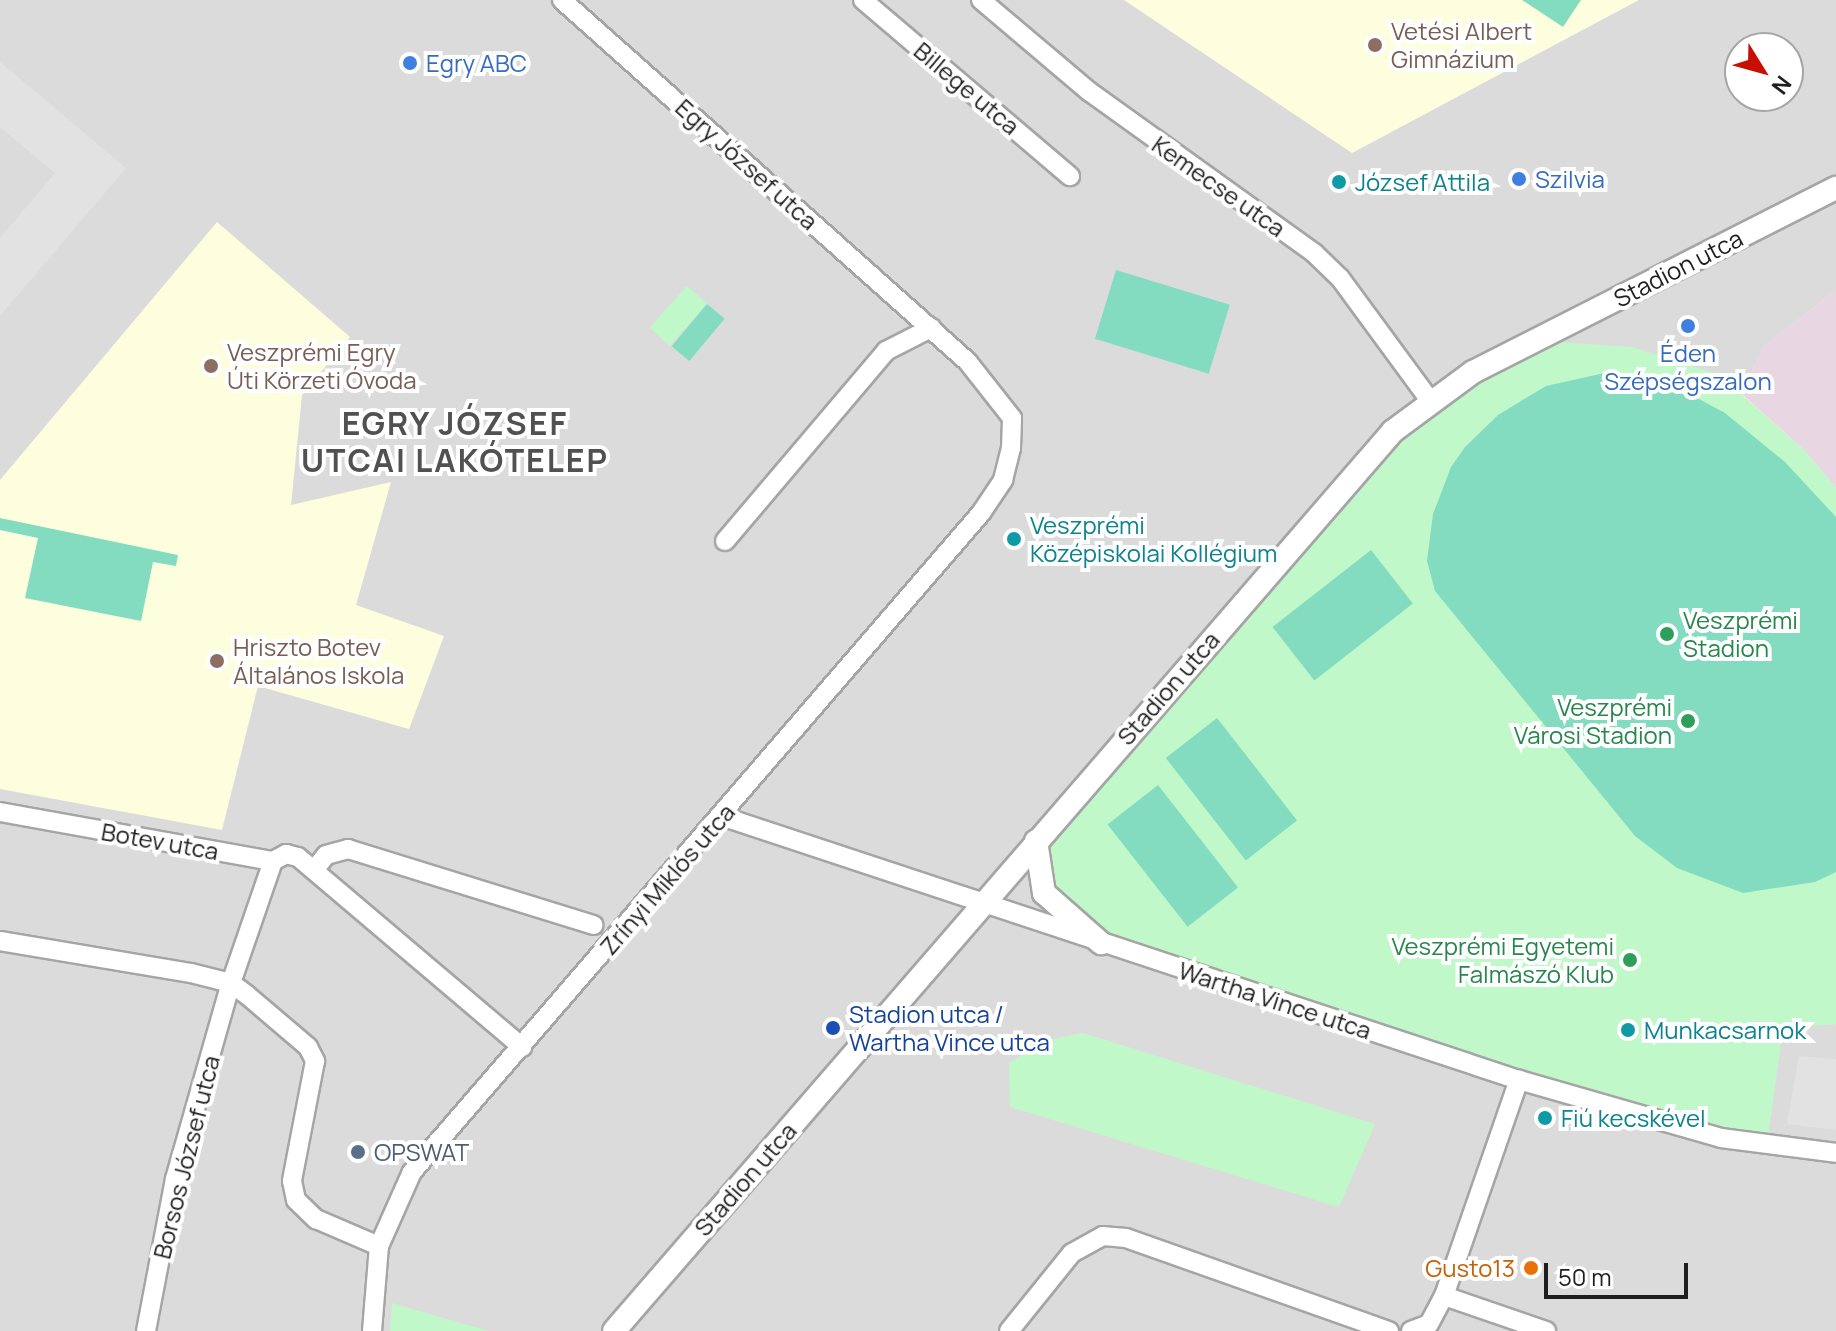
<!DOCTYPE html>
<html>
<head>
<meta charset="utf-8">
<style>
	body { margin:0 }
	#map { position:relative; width:1836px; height:1331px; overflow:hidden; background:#efece4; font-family:Manrope,sans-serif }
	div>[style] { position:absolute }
	.residential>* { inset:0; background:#dcdbdb }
	.industrial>* { inset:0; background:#e8d6e3 }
	.education>* { inset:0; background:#fcfedd }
	.park>* { inset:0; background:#c1f8c9; transform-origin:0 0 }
	.pitch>* { inset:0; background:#83dcbf; transform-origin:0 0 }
	.parking>* { inset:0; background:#e2e2e2 }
	.roads { filter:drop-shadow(2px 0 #a5a5a5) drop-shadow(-2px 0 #a5a5a5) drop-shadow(0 2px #a5a5a5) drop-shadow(0 -2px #a5a5a5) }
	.minor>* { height:18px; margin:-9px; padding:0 9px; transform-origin:9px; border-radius:9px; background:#fff }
	.tertiary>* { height:22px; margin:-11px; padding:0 11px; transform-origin:11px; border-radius:11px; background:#fff }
	.dots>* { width:22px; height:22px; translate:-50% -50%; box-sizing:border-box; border:4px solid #fff; border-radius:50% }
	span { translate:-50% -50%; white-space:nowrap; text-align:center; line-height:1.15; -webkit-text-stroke:8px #fff; paint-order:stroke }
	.education-label { font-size:24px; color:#785e54 }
	.left { translate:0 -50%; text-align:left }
	.shop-label { font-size:24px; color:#366cbe }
	.street-label { font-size:24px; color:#1e1e1e }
	.culture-label { font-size:24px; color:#0d838f }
	.leisure-label { font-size:24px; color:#27864d }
	.right { translate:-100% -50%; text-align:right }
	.transit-label { font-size:24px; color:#164399 }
	.service-label { font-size:24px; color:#4e5e75 }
	.food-label { font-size:24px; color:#c56008 }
	.district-label { font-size:32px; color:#515151; font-weight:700; letter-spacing:2px }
	.north { position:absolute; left:1724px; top:32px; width:80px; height:80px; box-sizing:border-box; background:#fff; border:2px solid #a5a5a5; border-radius:50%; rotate:127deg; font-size:22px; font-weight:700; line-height:32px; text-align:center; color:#1e1e1e }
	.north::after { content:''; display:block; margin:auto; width:28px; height:36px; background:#c70f04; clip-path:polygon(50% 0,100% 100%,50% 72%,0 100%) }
	.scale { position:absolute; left:1544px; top:1263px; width:144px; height:36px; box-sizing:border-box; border:4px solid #1e1e1e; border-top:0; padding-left:10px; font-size:24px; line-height:28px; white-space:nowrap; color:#1e1e1e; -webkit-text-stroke:6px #fff; paint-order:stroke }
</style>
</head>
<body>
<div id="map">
	<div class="residential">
		<i style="clip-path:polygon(evenodd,0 0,1836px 0,1836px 290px,1763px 347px,1742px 394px,1718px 374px,1766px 1144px,1783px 1027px,1836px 1024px,1836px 1331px,0 1331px,0 0,1740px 48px,1788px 48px,1788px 96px,1740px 96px,1740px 48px)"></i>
	</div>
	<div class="industrial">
		<i style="clip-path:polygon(1836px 290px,1836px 488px,1804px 450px,1742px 394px,1763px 347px)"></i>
	</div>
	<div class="education">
		<i style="clip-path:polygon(1124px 0,1639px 0,1352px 153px)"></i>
		<i style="clip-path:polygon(217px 222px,350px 337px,302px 395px,291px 505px,391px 482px,356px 605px,444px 636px,409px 729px,258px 686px,222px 830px,0 789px,0 480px)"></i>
	</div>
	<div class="park">
		<i style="left:687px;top:286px;width:27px;height:56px;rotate:42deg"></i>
		<i style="clip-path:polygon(1541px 341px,1632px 347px,1718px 374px,1804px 450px,1836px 488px,1836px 1024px,1783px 1028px,1767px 1144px,1721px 1138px,1101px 943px,1044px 893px,1036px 841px,1393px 430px)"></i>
		<i style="clip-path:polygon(1083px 1033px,1375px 1124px,1339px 1207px,1010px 1107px,1009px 1063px,1048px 1040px)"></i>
		<i style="clip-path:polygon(392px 1303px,488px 1331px,390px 1331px)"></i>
	</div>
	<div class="pitch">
		<i style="clip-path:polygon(1522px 0,1581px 0,1563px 27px)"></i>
		<i style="left:1116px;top:270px;width:119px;height:72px;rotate:17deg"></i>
		<i style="left:707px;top:304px;width:23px;height:55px;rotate:40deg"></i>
		<i style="clip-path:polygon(1609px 372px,1662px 379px,1725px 413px,1785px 462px,1836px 517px,1836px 872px,1815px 882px,1743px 893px,1677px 868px,1635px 836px,1435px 591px,1427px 561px,1433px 514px,1451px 467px,1465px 447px,1498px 415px,1546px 386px)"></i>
		<i style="clip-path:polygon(0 518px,178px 555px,176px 566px,153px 562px,141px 621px,25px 598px,38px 538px,0 530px)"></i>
		<i style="left:1371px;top:550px;width:68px;height:125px;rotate:52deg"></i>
		<i style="left:1217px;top:718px;width:130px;height:65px;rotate:52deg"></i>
		<i style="left:1158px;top:785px;width:130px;height:64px;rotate:52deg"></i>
	</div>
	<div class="parking">
		<i style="clip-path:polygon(0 62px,126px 168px,0 316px,0 238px,55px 173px,0 127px)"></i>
		<i style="clip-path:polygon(1799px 1056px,1836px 1059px,1836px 1130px,1787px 1124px)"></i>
	</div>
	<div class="roads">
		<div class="minor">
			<i style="left:863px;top:0;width:272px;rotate:40.4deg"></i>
			<i style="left:981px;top:0;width:143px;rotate:40.2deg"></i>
			<i style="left:1090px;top:92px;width:276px;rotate:35.7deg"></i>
			<i style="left:1314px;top:253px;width:36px;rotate:44deg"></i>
			<i style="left:1340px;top:278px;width:150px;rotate:53.7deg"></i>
			<i style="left:725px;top:541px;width:249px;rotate:-49.7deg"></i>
			<i style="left:886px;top:351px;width:51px;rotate:-27.1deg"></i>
			<i style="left:0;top:812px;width:277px;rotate:10.2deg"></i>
			<i style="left:273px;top:861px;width:15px;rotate:-28deg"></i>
			<i style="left:286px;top:854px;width:12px;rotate:14deg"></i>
			<i style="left:298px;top:857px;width:294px;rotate:40.3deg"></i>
			<i style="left:721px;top:816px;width:841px;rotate:18.31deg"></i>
			<i style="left:1519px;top:1080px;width:210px;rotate:16deg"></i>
			<i style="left:1721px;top:1138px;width:116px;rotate:7.4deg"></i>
			<i style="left:314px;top:870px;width:19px;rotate:-51deg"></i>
			<i style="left:326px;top:855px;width:23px;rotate:-15deg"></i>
			<i style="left:348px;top:849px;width:257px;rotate:17.2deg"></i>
			<i style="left:0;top:941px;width:194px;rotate:9.5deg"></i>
			<i style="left:191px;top:973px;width:41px;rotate:14deg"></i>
			<i style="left:231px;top:983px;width:20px;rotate:37deg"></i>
			<i style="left:247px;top:995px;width:80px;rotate:40.4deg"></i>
			<i style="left:308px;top:1047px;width:16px;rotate:63deg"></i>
			<i style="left:315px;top:1061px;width:122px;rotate:100.9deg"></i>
			<i style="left:292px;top:1181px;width:19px;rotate:78deg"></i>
			<i style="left:296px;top:1200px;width:28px;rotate:44deg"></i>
			<i style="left:316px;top:1219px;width:69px;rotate:23.2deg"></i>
			<i style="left:1444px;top:1296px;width:108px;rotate:18.9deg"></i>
			<i style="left:146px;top:1331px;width:155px;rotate:-79.2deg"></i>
			<i style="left:175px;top:1179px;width:204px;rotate:-74.1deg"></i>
			<i style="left:231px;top:983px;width:129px;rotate:-71deg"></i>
			<i style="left:372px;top:1331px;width:85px;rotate:-85.3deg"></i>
			<i style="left:379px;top:1246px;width:81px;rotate:-66deg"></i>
			<i style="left:412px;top:1172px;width:871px;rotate:-49.19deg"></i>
			<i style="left:981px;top:513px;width:40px;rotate:-56deg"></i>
			<i style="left:1003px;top:480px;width:33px;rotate:-76deg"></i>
			<i style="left:1011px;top:448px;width:30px;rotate:-88deg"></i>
			<i style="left:1012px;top:418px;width:71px;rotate:-128.2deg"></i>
			<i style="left:968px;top:362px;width:544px;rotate:-138.28deg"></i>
			<i style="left:1009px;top:1331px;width:100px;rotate:-51.1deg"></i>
			<i style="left:1072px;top:1253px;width:35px;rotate:-29deg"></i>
			<i style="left:1103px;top:1236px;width:23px;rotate:5deg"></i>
			<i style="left:1126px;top:1238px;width:279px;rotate:19.5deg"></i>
			<i style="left:1411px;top:1331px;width:19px;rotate:-21deg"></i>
			<i style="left:1429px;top:1324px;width:32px;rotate:-62deg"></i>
			<i style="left:1444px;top:1296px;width:229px;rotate:-70.9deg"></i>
		</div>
		<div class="tertiary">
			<i style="left:1036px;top:841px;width:53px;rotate:81.3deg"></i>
			<i style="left:1044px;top:893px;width:76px;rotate:41.3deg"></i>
			<i style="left:614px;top:1331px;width:1190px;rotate:-49.12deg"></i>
			<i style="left:1393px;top:431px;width:99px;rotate:-36.4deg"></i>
			<i style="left:1473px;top:372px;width:407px;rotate:-26.9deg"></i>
		</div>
	</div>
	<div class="dots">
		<i style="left:1375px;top:45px;background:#8d6e63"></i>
		<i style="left:410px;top:63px;background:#3f7fe0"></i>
		<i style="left:1519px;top:179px;background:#3f7fe0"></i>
		<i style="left:1339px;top:182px;background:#0f9aa8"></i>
		<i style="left:1688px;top:326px;background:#3f7fe0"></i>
		<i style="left:211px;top:366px;background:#8d6e63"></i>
		<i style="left:1014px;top:539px;background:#0f9aa8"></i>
		<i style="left:1667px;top:634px;background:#2e9e5b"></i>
		<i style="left:217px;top:661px;background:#8d6e63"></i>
		<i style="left:1688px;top:721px;background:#2e9e5b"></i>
		<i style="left:1630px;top:960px;background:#2e9e5b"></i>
		<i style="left:833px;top:1028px;background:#1a4fb4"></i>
		<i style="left:1628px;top:1030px;background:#0f9aa8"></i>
		<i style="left:1545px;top:1118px;background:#0f9aa8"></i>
		<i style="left:358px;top:1152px;background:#5c6f8a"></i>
		<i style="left:1531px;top:1268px;background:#e8710a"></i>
	</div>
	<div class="education-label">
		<span class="left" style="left:1391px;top:45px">Vetési Albert<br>Gimnázium</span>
		<span class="left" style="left:227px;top:366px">Veszprémi Egry<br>Úti Körzeti Óvoda</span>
		<span class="left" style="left:233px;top:661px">Hriszto Botev<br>Általános Iskola</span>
	</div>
	<div class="shop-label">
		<span class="left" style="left:426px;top:63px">Egry ABC</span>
		<span class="left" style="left:1535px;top:179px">Szilvia</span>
		<span style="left:1688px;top:367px">Éden<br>Szépségszalon</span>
	</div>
	<div class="street-label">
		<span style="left:967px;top:88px;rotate:40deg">Billege utca</span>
		<span style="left:747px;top:164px;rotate:42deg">Egry József utca</span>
		<span style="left:1219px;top:186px;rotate:35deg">Kemecse utca</span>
		<span style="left:1678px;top:268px;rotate:-27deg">Stadion utca</span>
		<span style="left:1168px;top:688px;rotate:-49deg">Stadion utca</span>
		<span style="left:160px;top:841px;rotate:10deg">Botev utca</span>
		<span style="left:667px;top:879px;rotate:-49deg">Zrínyi Miklós utca</span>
		<span style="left:1275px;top:1000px;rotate:18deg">Wartha Vince utca</span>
		<span style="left:186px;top:1157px;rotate:-76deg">Borsos József utca</span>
		<span style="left:745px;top:1179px;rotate:-49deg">Stadion utca</span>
	</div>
	<div class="culture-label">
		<span class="left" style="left:1355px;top:182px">József Attila</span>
		<span class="left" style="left:1030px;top:539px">Veszprémi<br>Középiskolai Kollégium</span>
		<span class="left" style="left:1644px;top:1030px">Munkacsarnok</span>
		<span class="left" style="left:1561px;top:1118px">Fiú kecskével</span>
	</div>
	<div class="leisure-label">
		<span class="left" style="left:1683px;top:634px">Veszprémi<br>Stadion</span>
		<span class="right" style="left:1672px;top:721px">Veszprémi<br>Városi Stadion</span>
		<span class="right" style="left:1614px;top:960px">Veszprémi Egyetemi<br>Falmászó Klub</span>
	</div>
	<div class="transit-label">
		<span class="left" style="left:849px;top:1028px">Stadion utca /<br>Wartha Vince utca</span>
	</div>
	<div class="service-label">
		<span class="left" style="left:374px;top:1152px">OPSWAT</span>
	</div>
	<div class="food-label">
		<span class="right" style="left:1515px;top:1268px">Gusto13</span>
	</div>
	<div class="district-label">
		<span style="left:455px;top:442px">EGRY JÓZSEF<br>UTCAI LAKÓTELEP</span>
	</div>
	<div class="north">N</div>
	<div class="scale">50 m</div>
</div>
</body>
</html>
